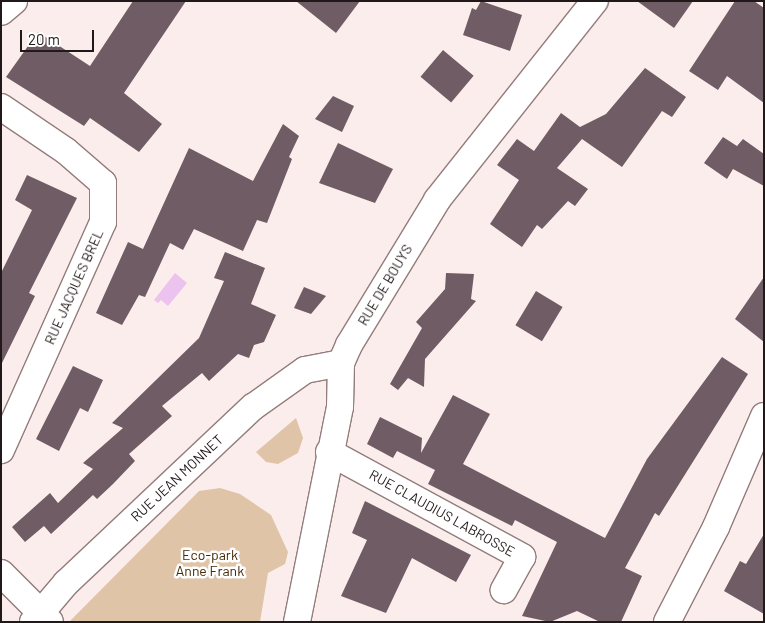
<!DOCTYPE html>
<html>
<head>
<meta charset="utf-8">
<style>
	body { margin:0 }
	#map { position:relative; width:765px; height:623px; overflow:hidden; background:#fceded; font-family:Barlow,sans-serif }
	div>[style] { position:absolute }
	.green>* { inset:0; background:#e0c4a7 }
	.water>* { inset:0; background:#ecc2ee }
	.building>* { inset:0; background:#705c65; transform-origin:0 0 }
	.roads { filter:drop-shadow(1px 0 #937c7c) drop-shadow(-1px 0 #937c7c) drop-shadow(0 1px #937c7c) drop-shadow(0 -1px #937c7c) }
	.minor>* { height:26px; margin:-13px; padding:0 13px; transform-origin:13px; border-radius:13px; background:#fff }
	span { translate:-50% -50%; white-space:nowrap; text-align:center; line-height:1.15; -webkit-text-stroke:5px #fff; paint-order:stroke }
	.street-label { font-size:14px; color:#211919 }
	.park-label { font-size:14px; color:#442904 }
	.frame { position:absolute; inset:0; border:2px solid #211919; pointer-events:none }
	.scale { position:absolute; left:20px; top:30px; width:74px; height:22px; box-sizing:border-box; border:2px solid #211919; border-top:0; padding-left:6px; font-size:15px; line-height:18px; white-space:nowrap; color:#211919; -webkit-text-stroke:4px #fff; paint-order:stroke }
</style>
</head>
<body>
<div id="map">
	<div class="green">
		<i style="clip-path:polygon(296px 418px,303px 438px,298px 453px,278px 464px,266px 462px,256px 452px)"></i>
		<i style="clip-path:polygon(220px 488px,240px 494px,271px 515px,288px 552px,285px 564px,268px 573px,260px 622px,69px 622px,199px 491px)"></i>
	</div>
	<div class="water">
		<i style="clip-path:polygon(175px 273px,187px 283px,168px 306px,161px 300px,158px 303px,154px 300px)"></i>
	</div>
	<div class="building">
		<i style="clip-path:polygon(133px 1px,186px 1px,124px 93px,162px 124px,139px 152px,90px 118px,84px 126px,6px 77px,38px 32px,90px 66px)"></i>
		<i style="clip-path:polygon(296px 1px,360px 1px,336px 33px)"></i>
		<i style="clip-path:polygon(481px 1px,522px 15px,510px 51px,463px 35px,472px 8px,476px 10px)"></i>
		<i style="clip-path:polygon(637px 1px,693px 1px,674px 28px)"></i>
		<i style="clip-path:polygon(735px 1px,754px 1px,764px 8px,764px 103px,727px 76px,718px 90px,689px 71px)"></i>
		<i style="left:443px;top:50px;width:40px;height:35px;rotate:40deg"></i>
		<i style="clip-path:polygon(645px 68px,686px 97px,672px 117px,662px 111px,622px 167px,582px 139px,557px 168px,588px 189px,575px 206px,568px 201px,542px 229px,537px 225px,522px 247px,490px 224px,519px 180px,497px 165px,517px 139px,534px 151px,561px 113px,580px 127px,606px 114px)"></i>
		<i style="clip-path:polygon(333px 96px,354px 106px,342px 132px,315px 119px)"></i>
		<i style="clip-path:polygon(283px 124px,299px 136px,289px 157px,292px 159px,267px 223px,257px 220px,243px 251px,194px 229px,183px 250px,170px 243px,145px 297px,139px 295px,122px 325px,96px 313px,128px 242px,143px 249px,189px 148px,253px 181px)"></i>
		<i style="clip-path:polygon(723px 137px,737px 146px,743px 139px,764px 154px,764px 186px,733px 169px,727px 179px,704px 163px)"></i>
		<i style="clip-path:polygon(338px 143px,393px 169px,375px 203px,319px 183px)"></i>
		<i style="clip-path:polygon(27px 175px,77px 198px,29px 293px,35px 296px,1px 365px,1px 273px,32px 210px,15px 200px)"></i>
		<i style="clip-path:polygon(225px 252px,265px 268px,251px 304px,276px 315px,264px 342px,254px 345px,249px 358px,238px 354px,209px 381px,202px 373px,162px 406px,172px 416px,129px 454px,135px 461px,113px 484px,97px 499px,93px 495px,51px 534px,44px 526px,25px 542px,12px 527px,50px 493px,58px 503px,93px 469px,83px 463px,123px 428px,112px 423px,199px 338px,224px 281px,214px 278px)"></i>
		<i style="clip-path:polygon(446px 273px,474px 274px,471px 299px,476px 301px,425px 359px,424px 387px,408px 378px,398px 390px,390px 384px,422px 328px,416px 322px,445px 289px)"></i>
		<i style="clip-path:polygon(764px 277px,764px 342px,735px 319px)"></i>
		<i style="clip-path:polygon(304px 287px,326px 296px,311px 314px,294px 308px)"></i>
		<i style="left:536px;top:291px;width:31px;height:40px;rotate:31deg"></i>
		<i style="clip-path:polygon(722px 357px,748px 374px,659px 516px,655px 513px,625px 568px,642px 576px,621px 622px,600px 622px,577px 611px,550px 622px,522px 616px,557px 542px,515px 520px,512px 526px,428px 484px,435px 470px,397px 451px,393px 458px,367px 444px,380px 417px,422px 438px,421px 453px,453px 395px,490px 414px,463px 464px,605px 538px,647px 459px)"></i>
		<i style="clip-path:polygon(73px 366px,103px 380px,88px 412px,80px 408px,59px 451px,36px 439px)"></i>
		<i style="clip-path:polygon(365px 501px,471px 555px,456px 582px,412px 558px,386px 613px,341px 596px,367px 540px,352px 533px)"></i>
		<i style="clip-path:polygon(764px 534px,764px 614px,724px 591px,740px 561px,746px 564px)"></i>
	</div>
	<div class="roads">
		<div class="minor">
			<i style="left:1px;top:12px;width:17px;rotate:-40deg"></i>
			<i style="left:1px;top:107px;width:78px;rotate:34.1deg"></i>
			<i style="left:66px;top:151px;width:49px;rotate:40.9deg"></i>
			<i style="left:103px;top:183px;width:39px;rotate:90deg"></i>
			<i style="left:103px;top:222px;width:250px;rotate:114.1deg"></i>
			<i style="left:329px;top:452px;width:220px;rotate:28.5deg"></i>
			<i style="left:522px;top:557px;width:38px;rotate:119deg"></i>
			<i style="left:1px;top:573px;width:69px;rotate:45deg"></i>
			<i style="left:33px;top:622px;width:51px;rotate:-49.8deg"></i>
			<i style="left:66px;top:583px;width:257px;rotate:-43.3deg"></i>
			<i style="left:253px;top:407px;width:64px;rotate:-35.4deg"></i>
			<i style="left:305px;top:370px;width:37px;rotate:-11deg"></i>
			<i style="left:297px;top:622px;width:219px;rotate:-78.7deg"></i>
			<i style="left:340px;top:407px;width:44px;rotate:-88.7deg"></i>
			<i style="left:341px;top:363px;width:20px;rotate:-66deg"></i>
			<i style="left:349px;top:345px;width:170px;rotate:-58.7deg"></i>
			<i style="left:437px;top:200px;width:254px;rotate:-51.6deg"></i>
			<i style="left:667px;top:622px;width:107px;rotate:-62.7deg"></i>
			<i style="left:716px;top:527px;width:121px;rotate:-66.6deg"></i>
		</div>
	</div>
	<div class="street-label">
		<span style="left:385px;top:285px;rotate:-59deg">RUE DE BOUYS</span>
		<span style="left:74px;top:287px;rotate:-66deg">RUE JACQUES BREL</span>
		<span style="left:177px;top:478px;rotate:-43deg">RUE JEAN MONNET</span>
		<span style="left:442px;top:513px;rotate:29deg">RUE CLAUDIUS LABROSSE</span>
	</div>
	<div class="park-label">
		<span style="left:210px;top:563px">Eco-park<br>Anne Frank</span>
	</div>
	<div class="frame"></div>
	<div class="scale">20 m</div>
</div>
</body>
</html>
